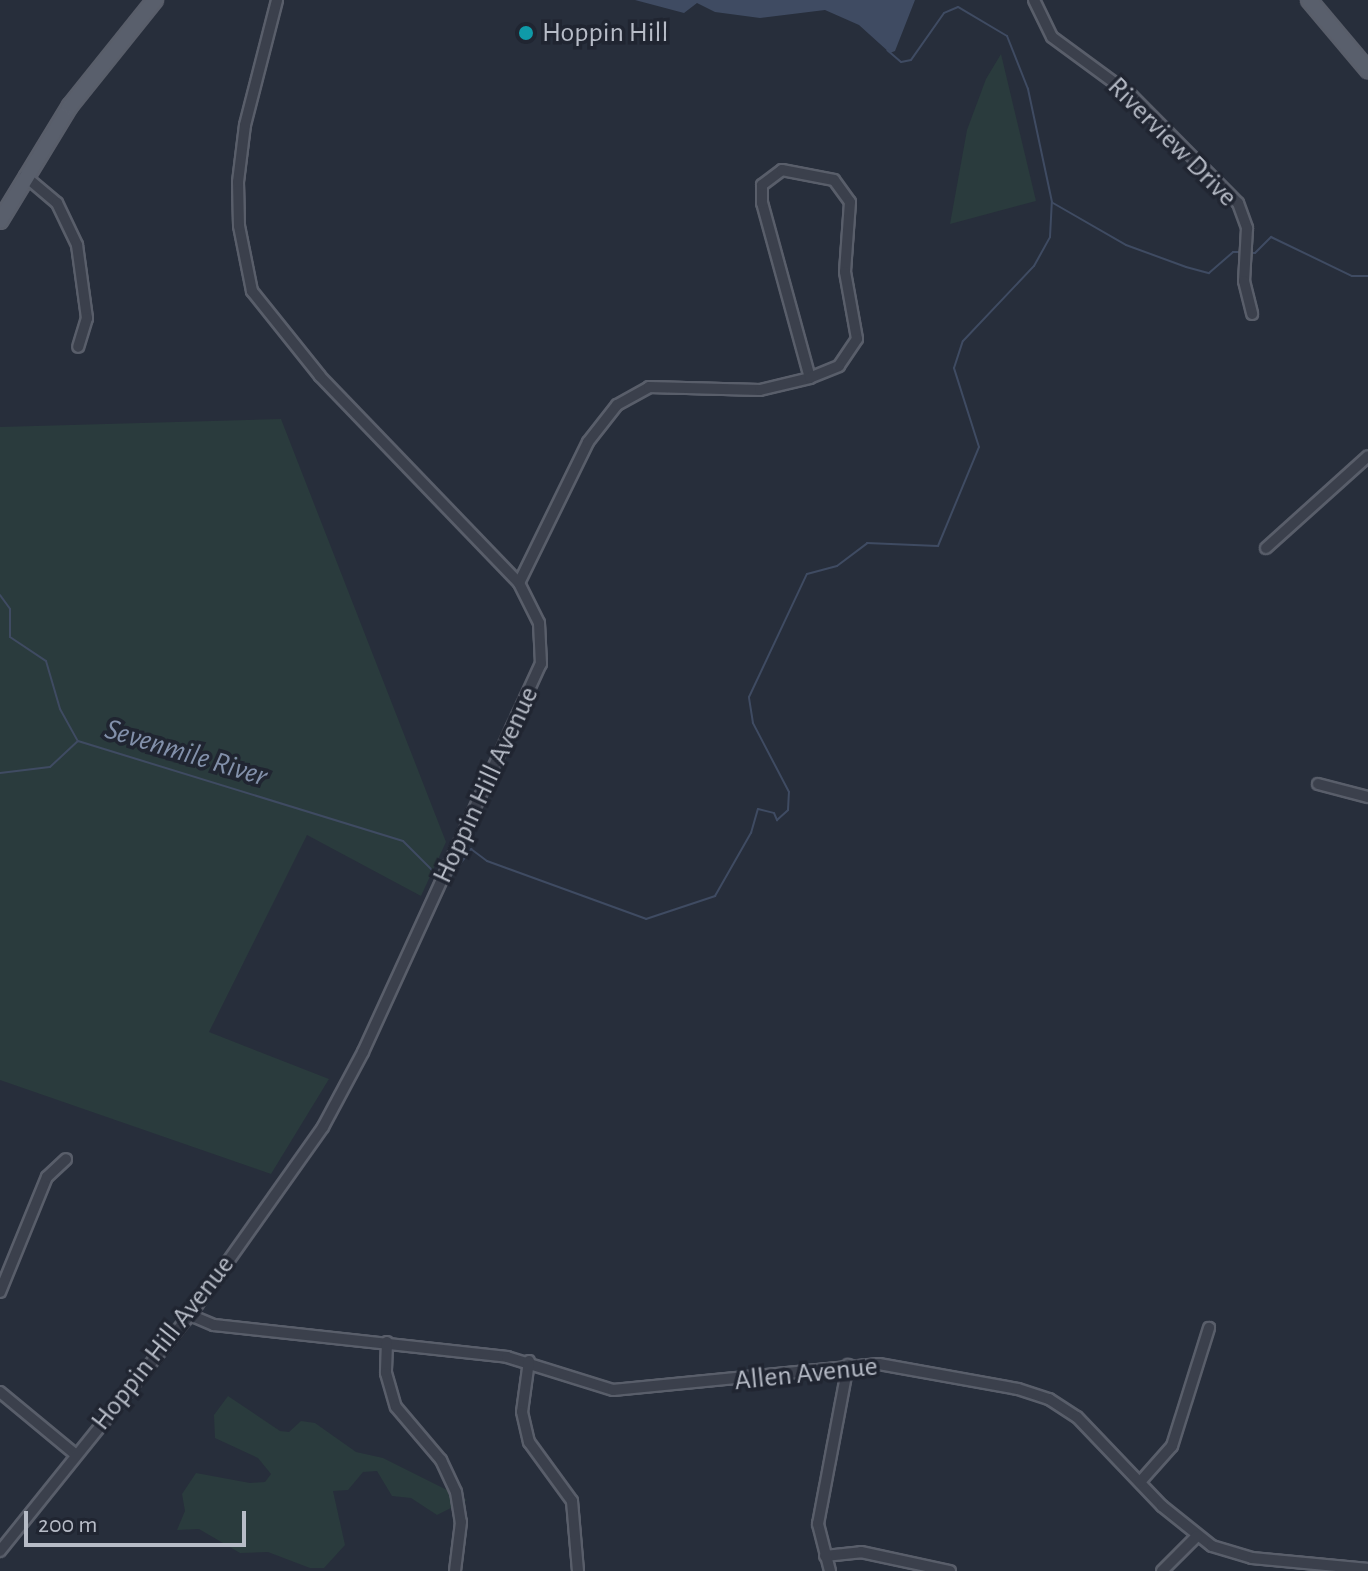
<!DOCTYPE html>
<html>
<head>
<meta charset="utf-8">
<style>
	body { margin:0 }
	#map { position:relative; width:1368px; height:1571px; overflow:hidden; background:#272e3b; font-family:"Alegreya Sans",sans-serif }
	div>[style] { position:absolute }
	.green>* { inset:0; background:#2a3b3d }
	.water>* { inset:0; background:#3f4b62 }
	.stream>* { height:2px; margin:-1px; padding:0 1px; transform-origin:1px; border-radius:1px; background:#3f4b62 }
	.roads { filter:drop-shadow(2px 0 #595e6a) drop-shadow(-2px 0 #595e6a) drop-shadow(0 2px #595e6a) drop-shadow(0 -2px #595e6a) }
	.minor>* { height:10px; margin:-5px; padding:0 5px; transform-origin:5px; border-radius:5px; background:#3b404c }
	.major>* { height:14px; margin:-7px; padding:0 7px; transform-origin:7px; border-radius:7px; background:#595f6c }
	.dots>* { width:22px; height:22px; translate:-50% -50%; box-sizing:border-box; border:4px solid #202531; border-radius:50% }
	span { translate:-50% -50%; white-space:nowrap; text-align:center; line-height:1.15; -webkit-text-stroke:7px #202531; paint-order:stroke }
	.poi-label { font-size:28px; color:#b7bcc7 }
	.left { translate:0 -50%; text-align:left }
	.street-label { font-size:28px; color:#b7bcc7 }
	.water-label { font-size:30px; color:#8290aa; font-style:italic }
	.scale { position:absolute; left:24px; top:1511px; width:222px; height:36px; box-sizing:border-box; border:4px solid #b7bcc7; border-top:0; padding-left:10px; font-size:24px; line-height:28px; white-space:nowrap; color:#b7bcc7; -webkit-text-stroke:6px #202531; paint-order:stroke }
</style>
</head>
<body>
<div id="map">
	<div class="green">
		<i style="clip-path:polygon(1001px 54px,1036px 201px,950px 224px,967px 130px,986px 79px)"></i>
		<i style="clip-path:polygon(281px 419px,446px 842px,421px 896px,307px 835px,209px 1032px,329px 1079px,271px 1174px,0 1080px,0 427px)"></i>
		<i style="clip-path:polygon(228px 1396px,280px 1431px,289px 1432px,301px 1421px,315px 1423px,356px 1452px,383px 1458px,467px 1500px,437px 1515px,411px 1498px,392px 1496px,377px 1471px,363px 1472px,348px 1490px,333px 1491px,345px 1545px,324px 1568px,310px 1568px,268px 1552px,240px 1553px,199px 1529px,177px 1530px,185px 1511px,182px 1494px,196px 1473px,250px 1483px,265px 1482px,271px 1474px,258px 1458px,215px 1438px,214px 1415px)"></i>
	</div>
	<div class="water">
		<i style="clip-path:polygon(635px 0,915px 0,895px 51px,890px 53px,859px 25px,825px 10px,760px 18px,715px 12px,697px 3px,684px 13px)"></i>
	</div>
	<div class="stream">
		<i style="left:1053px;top:203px;width:84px;rotate:29.9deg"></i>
		<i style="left:1126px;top:245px;width:64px;rotate:20.1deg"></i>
		<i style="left:1186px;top:267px;width:24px;rotate:15deg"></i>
		<i style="left:1209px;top:273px;width:32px;rotate:-41deg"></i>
		<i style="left:1233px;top:252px;width:9px"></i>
		<i style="left:1248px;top:253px;width:7px"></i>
		<i style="left:1255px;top:253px;width:23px;rotate:-45deg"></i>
		<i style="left:1271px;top:237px;width:90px;rotate:25.7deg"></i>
		<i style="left:1352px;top:276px;width:16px"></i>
		<i style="left:0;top:595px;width:17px;rotate:54deg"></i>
		<i style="left:10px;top:609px;width:28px;rotate:90deg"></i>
		<i style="left:10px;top:637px;width:43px;rotate:33.7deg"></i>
		<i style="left:46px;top:661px;width:50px;rotate:73.7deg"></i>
		<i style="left:60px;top:709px;width:37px;rotate:61deg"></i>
		<i style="left:78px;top:741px;width:340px;rotate:17.1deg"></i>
		<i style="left:403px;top:841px;width:49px;rotate:45deg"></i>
		<i style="left:0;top:773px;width:50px;rotate:-6.8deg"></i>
		<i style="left:50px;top:767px;width:37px;rotate:-43deg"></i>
		<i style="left:451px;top:876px;width:34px;rotate:-53deg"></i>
		<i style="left:471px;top:849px;width:20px;rotate:37deg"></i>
		<i style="left:487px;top:861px;width:169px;rotate:20deg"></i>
		<i style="left:646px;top:919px;width:73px;rotate:-18.4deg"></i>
		<i style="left:715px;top:896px;width:73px;rotate:-60.3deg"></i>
		<i style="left:751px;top:833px;width:25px;rotate:-74deg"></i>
		<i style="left:758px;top:809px;width:16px;rotate:14deg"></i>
		<i style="left:774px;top:813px;width:8px;rotate:67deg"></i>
		<i style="left:777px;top:820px;width:15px;rotate:-42deg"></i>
		<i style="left:788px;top:810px;width:18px;rotate:-87deg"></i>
		<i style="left:789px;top:792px;width:78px;rotate:-117.6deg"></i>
		<i style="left:753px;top:723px;width:26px;rotate:-99deg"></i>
		<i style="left:749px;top:697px;width:136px;rotate:-64.8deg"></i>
		<i style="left:807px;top:574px;width:31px;rotate:-15deg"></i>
		<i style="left:837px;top:566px;width:38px;rotate:-37deg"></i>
		<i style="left:867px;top:543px;width:71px;rotate:2.4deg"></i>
		<i style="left:938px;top:546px;width:107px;rotate:-67.5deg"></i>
		<i style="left:979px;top:447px;width:83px;rotate:-107.6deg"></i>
		<i style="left:954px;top:368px;width:28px;rotate:-72deg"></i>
		<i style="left:963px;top:341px;width:103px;rotate:-46.6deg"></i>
		<i style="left:1034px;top:266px;width:33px;rotate:-61deg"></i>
		<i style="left:1050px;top:237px;width:35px;rotate:-87deg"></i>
		<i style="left:1052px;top:202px;width:116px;rotate:-102deg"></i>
		<i style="left:1028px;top:89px;width:57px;rotate:-111.6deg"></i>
		<i style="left:1007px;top:36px;width:57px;rotate:-149.4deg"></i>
		<i style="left:958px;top:7px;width:15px;rotate:157deg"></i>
		<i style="left:944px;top:13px;width:57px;rotate:125.1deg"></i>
		<i style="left:911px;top:60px;width:10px;rotate:169deg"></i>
		<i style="left:901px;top:62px;width:18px;rotate:-139deg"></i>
	</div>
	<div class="roads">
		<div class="minor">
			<i style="left:1034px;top:0;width:41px;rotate:64.1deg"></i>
			<i style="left:1052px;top:37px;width:98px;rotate:36.3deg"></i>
			<i style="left:1131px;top:95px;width:152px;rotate:45.3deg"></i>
			<i style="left:1238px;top:203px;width:27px;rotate:70deg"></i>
			<i style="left:1247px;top:228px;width:53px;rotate:93.2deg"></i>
			<i style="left:1244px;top:281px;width:34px;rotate:76deg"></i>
			<i style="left:25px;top:176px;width:42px;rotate:40.2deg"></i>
			<i style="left:57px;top:203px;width:47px;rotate:64.5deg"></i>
			<i style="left:77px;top:245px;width:74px;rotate:82.2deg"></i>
			<i style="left:87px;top:318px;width:30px;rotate:107deg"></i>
			<i style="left:1266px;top:548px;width:137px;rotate:-42deg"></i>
			<i style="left:519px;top:583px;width:157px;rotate:-63.9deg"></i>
			<i style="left:588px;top:442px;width:47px;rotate:-51.9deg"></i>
			<i style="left:617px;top:405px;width:37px;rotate:-29deg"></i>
			<i style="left:649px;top:387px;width:111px;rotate:1.5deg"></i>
			<i style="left:760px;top:390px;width:51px;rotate:-13.5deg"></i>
			<i style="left:810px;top:378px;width:181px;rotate:-105.3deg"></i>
			<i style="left:762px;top:203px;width:18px;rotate:-90deg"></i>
			<i style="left:762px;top:185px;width:25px;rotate:-37deg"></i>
			<i style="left:782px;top:170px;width:53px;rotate:10.9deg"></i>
			<i style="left:834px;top:180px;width:27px;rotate:54deg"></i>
			<i style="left:850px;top:202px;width:70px;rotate:94.1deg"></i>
			<i style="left:845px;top:272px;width:68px;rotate:79.8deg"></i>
			<i style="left:857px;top:339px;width:32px;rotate:124deg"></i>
			<i style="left:839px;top:366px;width:31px;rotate:158deg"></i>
			<i style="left:1318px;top:784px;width:52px;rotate:14.6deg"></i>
			<i style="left:0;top:1292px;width:124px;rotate:-67.8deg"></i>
			<i style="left:47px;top:1177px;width:26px;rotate:-43deg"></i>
			<i style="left:190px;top:1315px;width:26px;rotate:23deg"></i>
			<i style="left:214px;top:1325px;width:295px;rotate:6.2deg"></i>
			<i style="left:507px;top:1357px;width:111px;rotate:17.3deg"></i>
			<i style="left:613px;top:1390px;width:267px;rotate:-5.6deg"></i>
			<i style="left:879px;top:1364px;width:141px;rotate:10.2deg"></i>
			<i style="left:1018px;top:1389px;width:33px;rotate:18deg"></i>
			<i style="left:1049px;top:1399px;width:33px;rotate:33deg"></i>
			<i style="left:1077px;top:1417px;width:123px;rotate:46.3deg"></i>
			<i style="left:1162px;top:1506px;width:64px;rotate:38.7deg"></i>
			<i style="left:1212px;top:1546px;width:42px;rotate:16.7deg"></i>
			<i style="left:1252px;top:1558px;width:117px;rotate:5.4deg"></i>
			<i style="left:387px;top:1342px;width:31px;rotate:92deg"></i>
			<i style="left:386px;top:1373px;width:35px;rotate:74deg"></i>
			<i style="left:396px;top:1407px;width:70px;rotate:49.7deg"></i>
			<i style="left:441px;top:1460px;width:35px;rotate:65deg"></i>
			<i style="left:456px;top:1492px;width:30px;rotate:81deg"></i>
			<i style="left:461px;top:1522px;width:49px;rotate:97deg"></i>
			<i style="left:529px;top:1361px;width:51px;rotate:97.8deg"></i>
			<i style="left:522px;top:1412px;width:31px;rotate:77deg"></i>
			<i style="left:529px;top:1442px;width:73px;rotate:53.9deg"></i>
			<i style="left:572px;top:1501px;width:70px;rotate:85.1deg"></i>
			<i style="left:0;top:1392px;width:97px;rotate:39.6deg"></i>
			<i style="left:1140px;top:1482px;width:48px;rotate:-48.4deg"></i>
			<i style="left:1172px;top:1446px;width:124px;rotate:-72.6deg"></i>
			<i style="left:0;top:1551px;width:303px;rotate:-51.2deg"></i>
			<i style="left:190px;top:1315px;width:230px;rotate:-54.7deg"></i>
			<i style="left:323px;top:1127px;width:85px;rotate:-61.9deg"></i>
			<i style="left:363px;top:1052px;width:427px;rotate:-65.4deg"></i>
			<i style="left:541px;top:664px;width:41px;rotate:-92.8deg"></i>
			<i style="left:539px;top:623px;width:45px;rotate:-116.6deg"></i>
			<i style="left:519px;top:583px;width:287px;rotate:-133.9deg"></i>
			<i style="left:320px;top:376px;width:109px;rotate:-128.7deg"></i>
			<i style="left:252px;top:291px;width:66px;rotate:-101.3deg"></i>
			<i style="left:239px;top:226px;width:44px;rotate:-91.3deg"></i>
			<i style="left:238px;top:182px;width:57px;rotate:-83deg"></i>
			<i style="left:245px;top:125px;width:129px;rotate:-75.6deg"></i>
			<i style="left:825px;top:1556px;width:36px;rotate:-6deg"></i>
			<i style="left:861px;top:1552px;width:91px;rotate:12.1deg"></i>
			<i style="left:830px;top:1571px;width:49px;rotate:-104.3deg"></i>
			<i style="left:818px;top:1524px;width:162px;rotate:-79.3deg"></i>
			<i style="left:1162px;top:1571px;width:49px;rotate:-45deg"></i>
		</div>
		<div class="major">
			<i style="left:1309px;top:0;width:92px;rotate:49.9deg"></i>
			<i style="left:0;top:221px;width:135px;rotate:-58.7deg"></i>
			<i style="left:70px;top:106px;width:136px;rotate:-51.3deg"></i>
		</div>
	</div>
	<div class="dots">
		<i style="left:526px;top:33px;background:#0f9aa8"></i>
	</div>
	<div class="poi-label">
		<span class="left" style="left:542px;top:33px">Hoppin Hill</span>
	</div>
	<div class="street-label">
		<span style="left:1172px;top:142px;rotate:45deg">Riverview Drive</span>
		<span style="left:486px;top:785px;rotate:-65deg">Hoppin Hill Avenue</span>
		<span style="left:163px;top:1343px;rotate:-52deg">Hoppin Hill Avenue</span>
		<span style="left:806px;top:1374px;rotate:-6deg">Allen Avenue</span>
	</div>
	<div class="water-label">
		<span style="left:186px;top:753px;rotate:17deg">Sevenmile River</span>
	</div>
	<div class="scale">200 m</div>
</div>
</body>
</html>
